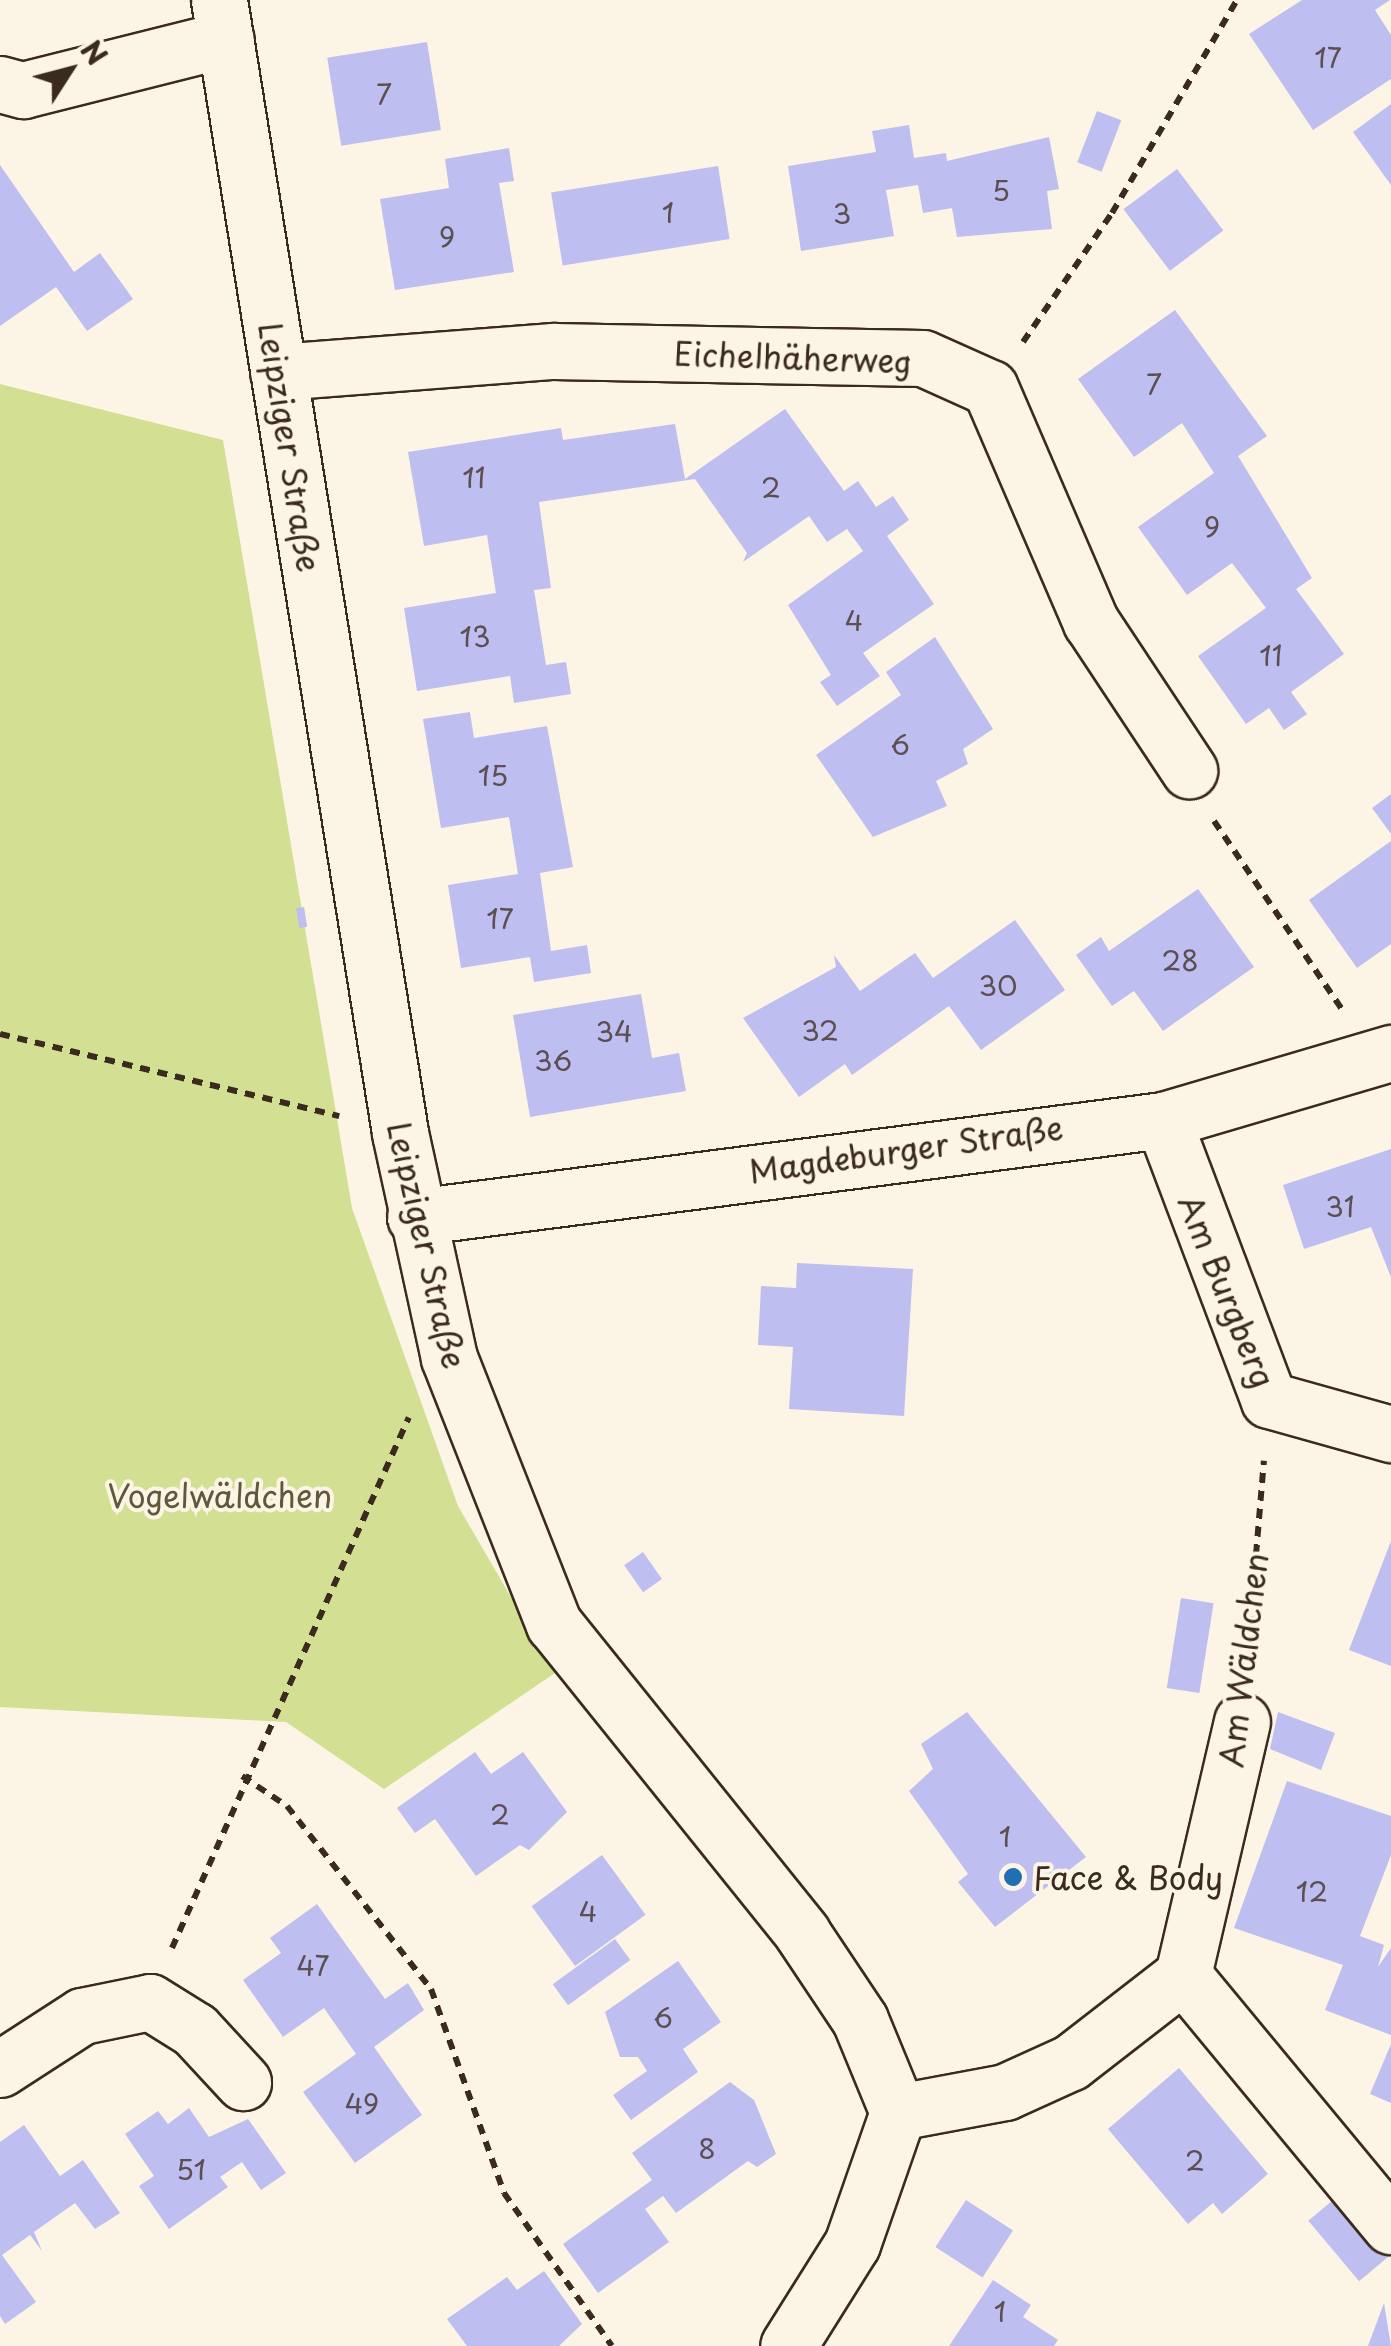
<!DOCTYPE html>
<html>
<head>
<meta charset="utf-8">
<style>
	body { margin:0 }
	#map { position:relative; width:1391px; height:2346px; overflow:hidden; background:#fcf5e5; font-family:"Playpen Sans",sans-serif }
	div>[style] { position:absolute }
	.green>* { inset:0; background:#d3e093 }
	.building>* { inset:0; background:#bebef0; transform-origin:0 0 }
	.path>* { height:6px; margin-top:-3px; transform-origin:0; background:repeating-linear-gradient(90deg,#3b2a1e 0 10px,transparent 0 18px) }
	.roads { filter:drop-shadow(2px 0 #3b2a1e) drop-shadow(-2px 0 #3b2a1e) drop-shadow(0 2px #3b2a1e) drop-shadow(0 -2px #3b2a1e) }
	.street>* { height:55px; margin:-27.5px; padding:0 27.5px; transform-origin:27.5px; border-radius:27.5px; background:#fcf5e5 }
	.dots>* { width:28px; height:28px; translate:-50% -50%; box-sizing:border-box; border:5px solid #fcf5e5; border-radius:50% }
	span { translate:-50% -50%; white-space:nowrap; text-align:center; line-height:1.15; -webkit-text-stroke:8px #fcf5e5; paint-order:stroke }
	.number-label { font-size:28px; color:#5c4f52 }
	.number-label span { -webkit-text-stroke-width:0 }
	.street-label { font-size:32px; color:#3b2a1e }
	.park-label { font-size:32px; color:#61583b }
	.poi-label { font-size:32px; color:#3b2a1e }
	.left { translate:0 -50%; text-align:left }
	.north { position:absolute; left:20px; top:20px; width:100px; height:100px; -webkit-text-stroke:8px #fcf5e5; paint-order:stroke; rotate:54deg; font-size:28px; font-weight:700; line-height:40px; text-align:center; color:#3b2a1e }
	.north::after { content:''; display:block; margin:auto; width:35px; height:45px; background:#3b2a1e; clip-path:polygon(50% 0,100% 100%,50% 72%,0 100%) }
</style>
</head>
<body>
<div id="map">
	<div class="green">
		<i style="clip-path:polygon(0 384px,223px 440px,352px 1208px,458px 1506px,555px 1673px,384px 1789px,286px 1722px,0 1707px)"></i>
	</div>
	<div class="building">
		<i style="clip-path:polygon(1302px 0,1390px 0,1375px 10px,1391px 35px,1391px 79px,1313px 130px,1249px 34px)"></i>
		<i style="left:427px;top:42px;width:89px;height:101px;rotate:81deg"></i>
		<i style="clip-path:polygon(1391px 104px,1391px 185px,1353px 132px)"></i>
		<i style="left:1097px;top:111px;width:26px;height:55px;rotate:21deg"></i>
		<i style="clip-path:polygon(909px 125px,914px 158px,946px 153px,947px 161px,1049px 137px,1059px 189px,1047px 191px,1052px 229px,957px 237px,952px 208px,923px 213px,918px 185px,886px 190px,894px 236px,801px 251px,788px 166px,876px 152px,872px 131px)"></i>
		<i style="clip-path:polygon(509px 148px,514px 181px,499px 183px,514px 272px,395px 290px,380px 199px,449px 188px,445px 159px)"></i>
		<i style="clip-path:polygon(0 165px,74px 272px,100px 253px,133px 299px,87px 331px,56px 287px,0 326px)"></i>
		<i style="left:718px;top:166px;width:74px;height:169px;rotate:81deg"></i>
		<i style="left:1177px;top:169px;width:77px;height:67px;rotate:53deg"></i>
		<i style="clip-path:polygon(1175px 310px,1267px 436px,1238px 456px,1312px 578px,1296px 589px,1344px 654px,1291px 692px,1307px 714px,1284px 730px,1269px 708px,1246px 724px,1198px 656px,1266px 608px,1232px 563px,1187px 595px,1138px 527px,1214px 473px,1182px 423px,1134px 457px,1078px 379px)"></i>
		<i style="clip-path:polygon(785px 409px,844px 491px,858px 481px,876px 507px,893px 496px,909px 520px,887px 536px,934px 604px,863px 653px,880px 676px,837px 706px,820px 682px,831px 675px,788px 605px,863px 551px,847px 529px,827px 542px,809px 516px,743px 562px,747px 553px,695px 479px,539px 502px,551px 588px,534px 590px,546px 665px,566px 662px,571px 694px,514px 703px,510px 676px,417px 691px,404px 608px,496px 593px,487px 535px,424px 546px,408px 452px,561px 428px,563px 440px,675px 424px,685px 479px)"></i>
		<i style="clip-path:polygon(935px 637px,993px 729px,963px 749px,968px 764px,936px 781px,947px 806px,873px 837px,816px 755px,901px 695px,886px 672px)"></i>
		<i style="clip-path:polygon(470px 712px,474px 738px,547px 726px,573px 867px,540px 873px,551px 951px,587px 945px,591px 973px,534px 982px,530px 957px,461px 968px,448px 885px,518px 874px,509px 817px,441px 828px,423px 719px)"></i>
		<i style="clip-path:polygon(1391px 794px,1391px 834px,1372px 808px)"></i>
		<i style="clip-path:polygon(1391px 841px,1391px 944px,1357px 968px,1309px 900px)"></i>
		<i style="clip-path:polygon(1198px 889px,1254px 967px,1163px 1031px,1134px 991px,1112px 1006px,1076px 955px,1101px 937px,1109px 951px)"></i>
		<i style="left:304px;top:907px;width:20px;height:8px;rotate:81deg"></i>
		<i style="clip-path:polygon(1015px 920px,1065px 990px,981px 1050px,949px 1006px,852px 1075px,845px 1064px,799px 1097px,743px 1018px,836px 967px,834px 955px,860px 991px,915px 953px,933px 978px)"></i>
		<i style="clip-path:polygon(641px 994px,652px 1058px,679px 1053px,686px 1091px,530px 1117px,513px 1015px)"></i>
		<i style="clip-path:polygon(1391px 1149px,1391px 1277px,1371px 1227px,1304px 1249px,1283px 1185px)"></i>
		<i style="clip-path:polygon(797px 1263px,913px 1269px,904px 1416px,789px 1409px,793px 1347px,758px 1345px,761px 1286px,796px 1288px)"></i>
		<i style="clip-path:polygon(1391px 1541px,1391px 1666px,1349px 1650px)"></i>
		<i style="left:643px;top:1552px;width:33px;height:23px;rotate:55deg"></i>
		<i style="left:1181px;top:1598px;width:33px;height:91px;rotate:9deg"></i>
		<i style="clip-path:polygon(967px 1712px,1086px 1857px,995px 1927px,958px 1882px,968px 1874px,909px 1791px,933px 1769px,921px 1744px)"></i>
		<i style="clip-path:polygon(1278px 1712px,1335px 1733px,1321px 1770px,1270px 1749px)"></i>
		<i style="clip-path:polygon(475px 1752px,491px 1774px,523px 1752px,567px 1812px,529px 1850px,520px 1845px,476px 1876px,435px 1819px,415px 1833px,397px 1808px)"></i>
		<i style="clip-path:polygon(1287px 1781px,1391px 1816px,1391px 1855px,1360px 1936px,1384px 1945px,1378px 1967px,1391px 1948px,1391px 2035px,1325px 2010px,1343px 1965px,1234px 1928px)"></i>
		<i style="left:602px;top:1855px;width:74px;height:87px;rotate:54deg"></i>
		<i style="clip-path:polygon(317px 1904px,385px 1999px,408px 1983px,424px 2010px,374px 2047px,422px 2115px,355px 2163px,303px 2092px,356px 2054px,324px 2008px,283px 2037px,243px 1980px,281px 1953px,270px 1938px)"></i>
		<i style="left:615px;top:1939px;width:26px;height:77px;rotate:54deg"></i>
		<i style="clip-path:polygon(678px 1961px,721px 2022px,683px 2049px,698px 2072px,631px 2120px,613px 2095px,647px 2071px,638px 2057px,620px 2057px,605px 2012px)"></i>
		<i style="clip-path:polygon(1391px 2044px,1391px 2103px,1370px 2094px)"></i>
		<i style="clip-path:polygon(1179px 2068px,1268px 2174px,1222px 2214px,1213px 2203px,1188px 2224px,1108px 2129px)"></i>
		<i style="clip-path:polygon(730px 2082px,754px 2100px,776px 2154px,757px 2167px,748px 2161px,676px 2213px,663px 2196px,645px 2209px,669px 2242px,598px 2293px,563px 2244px,652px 2180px,632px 2153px)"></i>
		<i style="clip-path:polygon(189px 2108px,209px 2137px,248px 2119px,286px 2173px,261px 2190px,242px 2162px,220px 2177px,228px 2187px,169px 2229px,139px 2186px,154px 2176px,125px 2134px,158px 2111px,168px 2124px)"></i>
		<i style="clip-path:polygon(24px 2125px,60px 2176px,83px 2160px,120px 2213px,95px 2229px,75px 2203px,34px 2232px,42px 2251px,30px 2235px,2px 2255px,36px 2302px,5px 2324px,0 2316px,0 2142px)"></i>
		<i style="left:1339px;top:2195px;width:79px;height:40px;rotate:50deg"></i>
		<i style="left:966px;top:2200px;width:56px;height:56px;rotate:33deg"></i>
		<i style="clip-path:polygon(544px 2271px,582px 2324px,559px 2346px,467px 2346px,447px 2319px,507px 2277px,517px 2290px)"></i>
		<i style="clip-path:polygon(993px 2280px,1031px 2305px,1023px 2317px,1058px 2340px,1054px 2346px,949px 2346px)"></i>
		<i style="clip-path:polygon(1384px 2303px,1391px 2346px,1368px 2346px)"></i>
	</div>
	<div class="path">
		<i style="left:1023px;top:342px;width:157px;rotate:-55.4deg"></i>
		<i style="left:1112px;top:213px;width:247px;rotate:-59.6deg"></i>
		<i style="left:1214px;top:821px;width:227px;rotate:55.8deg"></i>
		<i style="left:0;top:1034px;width:349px;rotate:13.6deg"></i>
		<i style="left:1247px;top:1662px;width:202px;rotate:-85.2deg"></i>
		<i style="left:242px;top:1776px;width:54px;rotate:33.7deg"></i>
		<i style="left:287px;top:1806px;width:233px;rotate:51.8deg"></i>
		<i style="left:431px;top:1989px;width:217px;rotate:70.3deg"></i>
		<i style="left:504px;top:2193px;width:187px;rotate:54.8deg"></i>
		<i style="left:172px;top:1948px;width:581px;rotate:-65.95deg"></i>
	</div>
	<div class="roads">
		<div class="street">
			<i style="left:219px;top:0;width:1147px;rotate:80.92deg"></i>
			<i style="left:400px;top:1133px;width:230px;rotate:77.7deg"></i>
			<i style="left:449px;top:1358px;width:286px;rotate:68.5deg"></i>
			<i style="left:554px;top:1624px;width:396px;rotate:51.2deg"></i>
			<i style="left:802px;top:1933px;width:105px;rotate:56.3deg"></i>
			<i style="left:860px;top:2020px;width:100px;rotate:67.6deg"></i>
			<i style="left:898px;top:2112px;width:140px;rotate:109.2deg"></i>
			<i style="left:852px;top:2244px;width:120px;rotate:122.1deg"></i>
			<i style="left:0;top:84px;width:24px;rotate:15deg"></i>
			<i style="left:23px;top:90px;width:209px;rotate:-14.1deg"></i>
			<i style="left:278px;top:372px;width:276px;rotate:-4.4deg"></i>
			<i style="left:553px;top:351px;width:370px;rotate:1.1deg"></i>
			<i style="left:923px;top:358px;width:73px;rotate:24.1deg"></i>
			<i style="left:990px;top:388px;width:255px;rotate:66.7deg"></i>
			<i style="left:1091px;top:622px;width:178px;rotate:56.5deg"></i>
			<i style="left:1163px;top:1120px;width:299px;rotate:69.3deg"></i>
			<i style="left:1269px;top:1400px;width:127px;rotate:15.6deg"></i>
			<i style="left:415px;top:1217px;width:754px;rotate:-7.39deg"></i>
			<i style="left:1163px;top:1120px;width:238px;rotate:-16.4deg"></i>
			<i style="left:1183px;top:1975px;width:326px;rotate:50.4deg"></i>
			<i style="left:0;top:2069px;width:98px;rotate:-32.9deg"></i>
			<i style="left:82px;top:2016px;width:69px;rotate:-11.6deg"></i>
			<i style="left:150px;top:2002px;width:53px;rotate:31.9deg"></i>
			<i style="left:195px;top:2030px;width:71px;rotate:47.3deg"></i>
			<i style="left:898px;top:2112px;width:109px;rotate:-10.6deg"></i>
			<i style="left:1005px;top:2092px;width:72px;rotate:-24.4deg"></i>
			<i style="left:1071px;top:2062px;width:142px;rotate:-37.8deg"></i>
			<i style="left:1183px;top:1975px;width:260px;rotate:-76.9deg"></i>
		</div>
	</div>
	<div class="dots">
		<i style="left:1013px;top:1877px;background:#1f6fb2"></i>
	</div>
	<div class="number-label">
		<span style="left:1328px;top:57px">17</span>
		<span style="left:384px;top:94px">7</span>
		<span style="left:1001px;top:190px">5</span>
		<span style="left:668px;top:212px">1</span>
		<span style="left:842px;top:213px">3</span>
		<span style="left:447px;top:236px">9</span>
		<span style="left:1154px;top:384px">7</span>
		<span style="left:474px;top:477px">11</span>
		<span style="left:771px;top:487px">2</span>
		<span style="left:1212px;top:526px">9</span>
		<span style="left:854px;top:620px">4</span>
		<span style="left:475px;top:636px">13</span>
		<span style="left:1271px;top:655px">11</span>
		<span style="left:900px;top:744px">6</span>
		<span style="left:493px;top:775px">15</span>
		<span style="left:500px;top:918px">17</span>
		<span style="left:1180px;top:960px">28</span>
		<span style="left:998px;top:985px">30</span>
		<span style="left:820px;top:1030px">32</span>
		<span style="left:614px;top:1031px">34</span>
		<span style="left:553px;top:1060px">36</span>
		<span style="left:1340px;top:1206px">31</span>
		<span style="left:500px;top:1814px">2</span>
		<span style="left:1005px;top:1836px">1</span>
		<span style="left:1312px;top:1891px">12</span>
		<span style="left:588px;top:1911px">4</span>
		<span style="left:313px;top:1965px">47</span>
		<span style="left:663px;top:2017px">6</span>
		<span style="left:362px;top:2103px">49</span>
		<span style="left:707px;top:2148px">8</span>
		<span style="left:1195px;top:2160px">2</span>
		<span style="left:191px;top:2169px">51</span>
		<span style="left:1000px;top:2311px">1</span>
	</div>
	<div class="street-label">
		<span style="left:793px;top:357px;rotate:2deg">Eichelhäherweg</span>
		<span style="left:290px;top:447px;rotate:81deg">Leipziger Straße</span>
		<span style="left:906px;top:1149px;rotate:-8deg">Magdeburger Straße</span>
		<span style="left:427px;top:1245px;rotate:77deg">Leipziger Straße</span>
		<span style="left:1227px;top:1291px;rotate:68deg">Am Burgberg</span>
		<span style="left:1243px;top:1660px;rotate:-83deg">Am Wäldchen</span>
	</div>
	<div class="park-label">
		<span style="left:220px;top:1495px">Vogelwäldchen</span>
	</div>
	<div class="poi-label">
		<span class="left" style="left:1033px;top:1877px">Face &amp; Body</span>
	</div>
	<div class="north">N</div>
</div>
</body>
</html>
